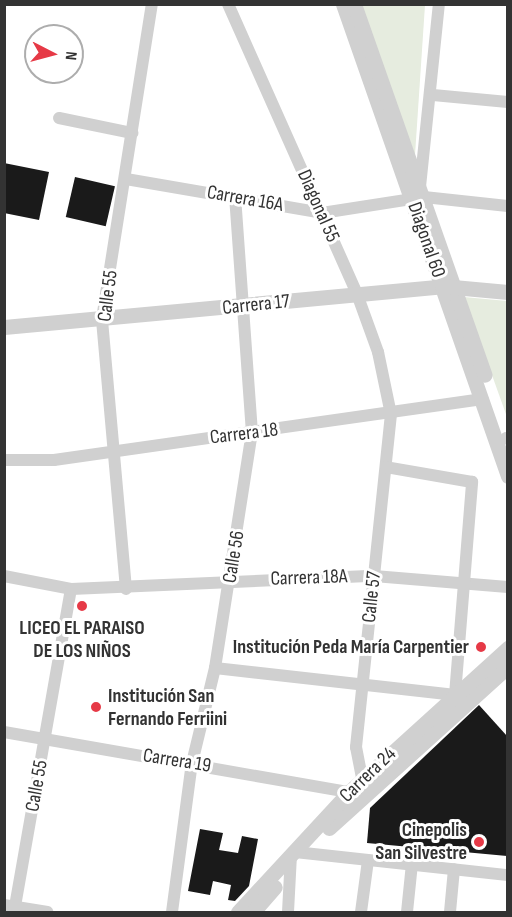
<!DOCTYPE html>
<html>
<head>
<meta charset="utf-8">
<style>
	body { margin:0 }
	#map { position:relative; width:512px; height:917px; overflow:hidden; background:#fff; font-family:"Sofia Sans Condensed",sans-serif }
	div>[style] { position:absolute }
	.green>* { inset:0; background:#e6ecdf }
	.building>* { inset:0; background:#1a1a1a; transform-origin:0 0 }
	.minor>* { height:12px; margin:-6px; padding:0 6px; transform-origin:6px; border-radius:6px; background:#d0d0d0 }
	.tertiary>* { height:15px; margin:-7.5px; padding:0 7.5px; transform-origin:7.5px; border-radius:7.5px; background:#d0d0d0 }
	.dots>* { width:16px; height:16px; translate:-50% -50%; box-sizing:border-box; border:3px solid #fff; border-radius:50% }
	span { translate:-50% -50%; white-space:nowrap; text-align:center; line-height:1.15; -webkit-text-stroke:6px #fff; paint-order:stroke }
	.street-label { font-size:20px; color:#333 }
	.poi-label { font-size:20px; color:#333; font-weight:700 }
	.right { translate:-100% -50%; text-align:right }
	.left { translate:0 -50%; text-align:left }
	.frame { position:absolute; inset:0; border:6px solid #333; pointer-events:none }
	.north { position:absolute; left:24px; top:24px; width:60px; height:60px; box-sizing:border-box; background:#fff; border:2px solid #adadad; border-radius:50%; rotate:96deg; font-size:16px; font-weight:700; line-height:24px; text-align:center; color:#333 }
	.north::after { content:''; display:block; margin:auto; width:21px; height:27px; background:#e63946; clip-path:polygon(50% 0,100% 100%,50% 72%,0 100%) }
</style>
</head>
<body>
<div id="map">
	<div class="green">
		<i style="clip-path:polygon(360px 5px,425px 5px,415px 155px)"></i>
		<i style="clip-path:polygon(464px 297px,507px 301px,507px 417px)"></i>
	</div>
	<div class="building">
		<i style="clip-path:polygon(4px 163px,49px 172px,39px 220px,4px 213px)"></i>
		<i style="left:75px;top:177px;width:41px;height:41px;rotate:13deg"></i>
		<i style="clip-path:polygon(479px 705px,507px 736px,507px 856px,367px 843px,370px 808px)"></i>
		<i style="clip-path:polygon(200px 829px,223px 833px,219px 850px,238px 853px,242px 836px,258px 839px,249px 886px,235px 901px,228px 900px,231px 885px,213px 881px,210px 895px,188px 891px)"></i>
	</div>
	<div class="minor">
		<i style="left:228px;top:4px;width:317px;rotate:66deg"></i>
		<i style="left:357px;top:294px;width:62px;rotate:70.1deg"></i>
		<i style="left:378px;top:352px;width:63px;rotate:78.2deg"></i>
		<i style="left:391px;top:414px;width:335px;rotate:96deg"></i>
		<i style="left:356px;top:747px;width:33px;rotate:79deg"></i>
		<i style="left:433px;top:95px;width:75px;rotate:5.3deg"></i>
		<i style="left:59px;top:118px;width:75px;rotate:11.6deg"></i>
		<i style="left:126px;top:179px;width:199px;rotate:9.8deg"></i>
		<i style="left:322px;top:213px;width:103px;rotate:-8.9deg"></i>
		<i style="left:424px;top:197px;width:84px;rotate:6.1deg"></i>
		<i style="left:420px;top:187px;width:184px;rotate:-84.1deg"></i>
		<i style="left:506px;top:438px;width:2px;rotate:27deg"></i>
		<i style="left:4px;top:460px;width:50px"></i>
		<i style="left:54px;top:460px;width:433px;rotate:-8.1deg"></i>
		<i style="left:4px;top:576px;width:68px;rotate:11deg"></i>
		<i style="left:71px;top:589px;width:303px;rotate:-2.5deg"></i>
		<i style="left:374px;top:576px;width:134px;rotate:4.7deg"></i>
		<i style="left:126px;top:589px;width:271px;rotate:-95.1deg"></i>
		<i style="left:102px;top:319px;width:319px;rotate:-81deg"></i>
		<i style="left:215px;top:668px;width:242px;rotate:6.4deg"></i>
		<i style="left:455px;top:695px;width:214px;rotate:-85.4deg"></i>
		<i style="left:472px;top:482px;width:87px;rotate:-170.1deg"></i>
		<i style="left:4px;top:732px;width:350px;rotate:9.9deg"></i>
		<i style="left:295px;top:852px;width:214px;rotate:6.2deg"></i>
		<i style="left:4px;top:905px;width:44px;rotate:9.2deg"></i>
		<i style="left:14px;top:912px;width:328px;rotate:-80deg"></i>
		<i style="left:172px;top:912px;width:150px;rotate:-82.4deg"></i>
		<i style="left:192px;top:763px;width:98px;rotate:-76.4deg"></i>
		<i style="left:215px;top:668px;width:238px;rotate:-81.1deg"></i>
		<i style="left:252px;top:433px;width:237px;rotate:-94.1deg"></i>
		<i style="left:288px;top:912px;width:57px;rotate:-87deg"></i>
		<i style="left:361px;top:912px;width:52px;rotate:-82.3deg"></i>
		<i style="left:407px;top:912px;width:48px;rotate:-84.1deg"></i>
		<i style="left:450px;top:912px;width:43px;rotate:-84.7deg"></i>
	</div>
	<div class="tertiary">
		<i style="left:343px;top:4px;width:500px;rotate:70.73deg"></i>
		<i style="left:354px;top:4px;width:393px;rotate:70.6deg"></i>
		<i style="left:4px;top:327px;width:440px;rotate:-5.3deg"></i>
		<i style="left:442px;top:286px;width:66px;rotate:5.2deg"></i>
		<i style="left:329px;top:828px;width:241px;rotate:-42.1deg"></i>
		<i style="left:238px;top:912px;width:163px;rotate:-47.2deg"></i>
		<i style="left:349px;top:792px;width:215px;rotate:-42.2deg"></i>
		<i style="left:253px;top:912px;width:33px;rotate:-49deg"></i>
	</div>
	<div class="dots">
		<i style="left:82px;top:606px;background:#e63946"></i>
		<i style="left:481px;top:647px;background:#e63946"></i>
		<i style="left:96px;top:707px;background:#e63946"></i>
		<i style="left:479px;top:842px;background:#e63946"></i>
	</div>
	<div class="street-label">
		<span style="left:245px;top:199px;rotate:10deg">Carrera 16A</span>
		<span style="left:318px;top:206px;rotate:66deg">Diagonal 55</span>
		<span style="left:426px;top:240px;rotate:71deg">Diagonal 60</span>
		<span style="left:108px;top:296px;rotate:-83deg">Calle 55</span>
		<span style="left:256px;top:305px;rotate:-6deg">Carrera 17</span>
		<span style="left:244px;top:434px;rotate:-7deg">Carrera 18</span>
		<span style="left:234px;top:557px;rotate:-81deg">Calle 56</span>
		<span style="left:309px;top:578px;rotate:-2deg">Carrera 18A</span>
		<span style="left:372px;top:597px;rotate:-84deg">Calle 57</span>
		<span style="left:177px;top:761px;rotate:9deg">Carrera 19</span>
		<span style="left:368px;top:775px;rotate:-44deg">Carrera 24</span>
		<span style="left:37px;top:786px;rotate:-80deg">Calle 55</span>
	</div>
	<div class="poi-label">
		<span style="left:82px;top:640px">LICEO EL PARAISO<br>DE LOS NIÑOS</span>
		<span class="right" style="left:469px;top:647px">Institución Peda María Carpentier</span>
		<span class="left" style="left:108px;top:708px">Institución San<br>Fernando Ferriini</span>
		<span class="right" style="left:467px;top:842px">Cinepolis<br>San Silvestre</span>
	</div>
	<div class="frame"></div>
	<div class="north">N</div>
</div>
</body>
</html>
